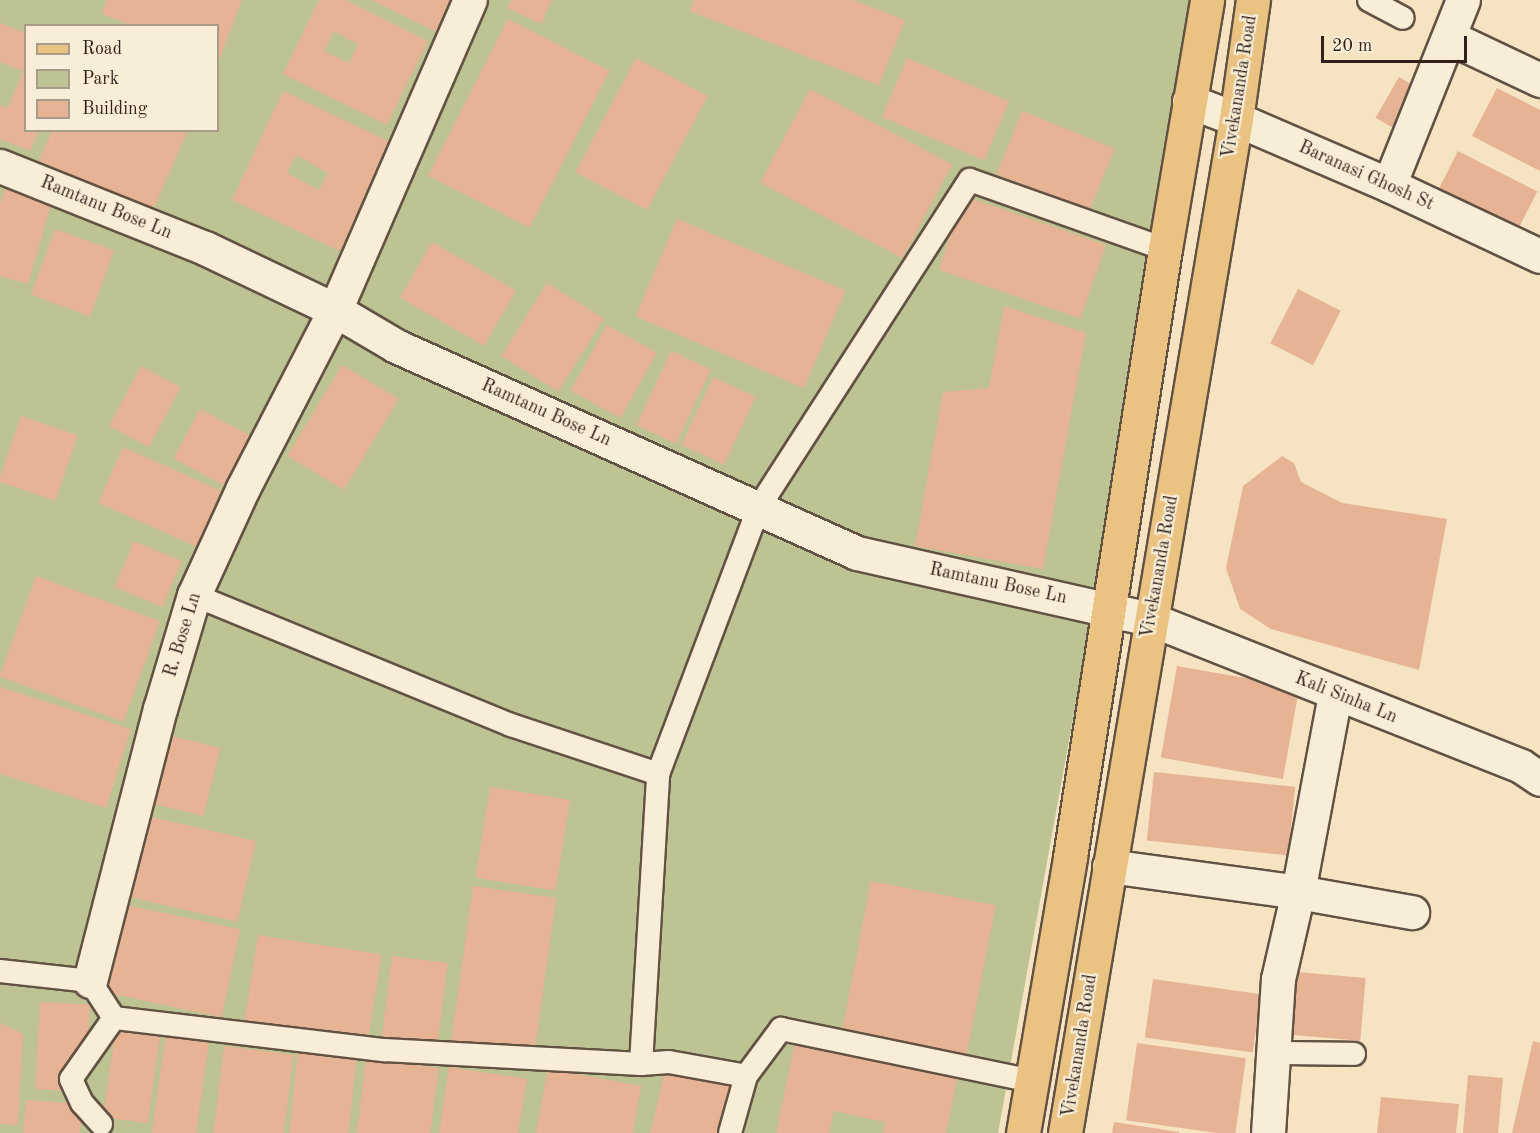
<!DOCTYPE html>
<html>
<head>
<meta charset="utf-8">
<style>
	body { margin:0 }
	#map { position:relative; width:1540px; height:1133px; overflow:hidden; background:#f5e3c2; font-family:"Old Standard TT",serif }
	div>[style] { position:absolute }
	.green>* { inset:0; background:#bdc393 }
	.building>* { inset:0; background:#e7b395; transform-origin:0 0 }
	.roads { filter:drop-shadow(2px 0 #625243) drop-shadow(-2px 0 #625243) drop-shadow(0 2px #625243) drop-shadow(0 -2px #625243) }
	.service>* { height:22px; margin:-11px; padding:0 11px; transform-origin:11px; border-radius:11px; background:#f8edd7 }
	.minor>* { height:33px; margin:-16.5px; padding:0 16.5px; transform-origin:16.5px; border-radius:16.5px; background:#f8edd7 }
	.tertiary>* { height:33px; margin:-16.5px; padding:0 16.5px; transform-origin:16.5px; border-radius:16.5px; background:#f8edd7 }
	.primary>* { height:33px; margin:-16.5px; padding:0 16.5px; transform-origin:16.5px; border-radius:16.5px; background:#eac281 }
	span { translate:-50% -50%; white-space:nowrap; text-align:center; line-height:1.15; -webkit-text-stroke:4.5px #f8edd7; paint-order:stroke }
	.street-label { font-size:18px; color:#312119 }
	.legend { position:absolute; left:24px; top:24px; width:195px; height:108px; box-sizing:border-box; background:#f8edd7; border:2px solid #a89b8b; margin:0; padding:8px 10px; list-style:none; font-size:18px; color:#312119 }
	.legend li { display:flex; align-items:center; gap:12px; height:30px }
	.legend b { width:30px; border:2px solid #a89b8b }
	.scale { position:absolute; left:1321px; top:36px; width:146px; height:27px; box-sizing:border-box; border:3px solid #312119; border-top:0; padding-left:8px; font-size:18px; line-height:21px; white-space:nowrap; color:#312119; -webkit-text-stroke:4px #f8edd7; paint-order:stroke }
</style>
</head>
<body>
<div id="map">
	<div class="green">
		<i style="clip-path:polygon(evenodd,0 0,1203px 0,998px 1133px,0 1133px,0 0,26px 26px,218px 26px,218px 130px,26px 130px,26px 26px)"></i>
	</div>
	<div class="building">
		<i style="clip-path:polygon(107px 0,242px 0,220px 58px,218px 57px,218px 26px,133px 26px,102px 14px)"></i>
		<i style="clip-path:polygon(evenodd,319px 0,346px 0,428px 41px,387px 125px,283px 74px,319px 0,334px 31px,358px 44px,349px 63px,324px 51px,334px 31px)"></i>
		<i style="clip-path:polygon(371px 0,460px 0,443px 35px)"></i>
		<i style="clip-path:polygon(511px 0,552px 0,541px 24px,507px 8px)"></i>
		<i style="clip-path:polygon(694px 0,853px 0,905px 20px,879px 85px,690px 11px)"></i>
		<i style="left:508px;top:19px;width:114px;height:176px;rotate:27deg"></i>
		<i style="clip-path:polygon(0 23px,26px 33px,26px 130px,39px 130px,30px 151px,0 139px,0 105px,8px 108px,23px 71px,0 62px)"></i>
		<i style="left:636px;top:58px;width:81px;height:129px;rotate:28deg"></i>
		<i style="left:907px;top:58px;width:111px;height:64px;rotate:23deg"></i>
		<i style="left:1399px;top:77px;width:24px;height:47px;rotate:30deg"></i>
		<i style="clip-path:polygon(1497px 88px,1540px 110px,1540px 171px,1472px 136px)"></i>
		<i style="left:810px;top:89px;width:161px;height:106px;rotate:28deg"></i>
		<i style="clip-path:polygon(evenodd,283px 91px,390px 142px,340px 251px,232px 200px,283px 91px,296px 155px,328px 173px,319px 190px,287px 173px,296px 155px)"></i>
		<i style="left:1022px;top:111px;width:100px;height:68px;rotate:22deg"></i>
		<i style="clip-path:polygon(52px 130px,188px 130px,152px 212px,39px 161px)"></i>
		<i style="left:1458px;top:151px;width:89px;height:46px;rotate:27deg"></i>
		<i style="clip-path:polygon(5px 187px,52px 201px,28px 284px,0 276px,0 205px)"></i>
		<i style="left:964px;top:196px;width:150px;height:78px;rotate:19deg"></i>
		<i style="left:677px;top:219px;width:183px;height:106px;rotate:23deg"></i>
		<i style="left:55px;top:229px;width:63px;height:70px;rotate:20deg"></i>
		<i style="left:432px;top:242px;width:97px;height:64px;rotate:30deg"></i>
		<i style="left:547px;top:283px;width:67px;height:86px;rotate:32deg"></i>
		<i style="left:1298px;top:289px;width:48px;height:61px;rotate:27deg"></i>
		<i style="clip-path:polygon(1004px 306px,1086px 333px,1043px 569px,915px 546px,943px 392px,989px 388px)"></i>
		<i style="left:607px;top:325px;width:57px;height:75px;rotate:29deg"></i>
		<i style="left:671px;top:351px;width:44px;height:82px;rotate:25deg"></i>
		<i style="left:342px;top:365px;width:66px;height:106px;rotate:31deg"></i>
		<i style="left:141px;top:366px;width:45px;height:68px;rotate:28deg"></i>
		<i style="left:713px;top:377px;width:47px;height:75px;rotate:25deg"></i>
		<i style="left:200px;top:409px;width:67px;height:56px;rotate:28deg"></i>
		<i style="left:21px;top:416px;width:60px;height:69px;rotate:19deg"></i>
		<i style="left:123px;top:447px;width:121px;height:61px;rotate:24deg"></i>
		<i style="clip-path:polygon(1282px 456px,1294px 463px,1301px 482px,1342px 503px,1447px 519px,1419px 670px,1271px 629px,1240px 609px,1226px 568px,1243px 486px)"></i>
		<i style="left:134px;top:541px;width:52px;height:50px;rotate:23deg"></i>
		<i style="left:36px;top:576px;width:132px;height:107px;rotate:20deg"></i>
		<i style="left:1177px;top:666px;width:124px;height:93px;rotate:10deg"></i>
		<i style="clip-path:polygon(0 687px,131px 729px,106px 808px,0 774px)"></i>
		<i style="left:168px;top:735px;width:54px;height:70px;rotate:14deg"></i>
		<i style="left:1154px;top:772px;width:142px;height:69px;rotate:6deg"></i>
		<i style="left:490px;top:787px;width:81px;height:92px;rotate:9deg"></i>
		<i style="left:143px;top:815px;width:116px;height:83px;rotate:13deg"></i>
		<i style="left:871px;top:881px;width:127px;height:154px;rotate:11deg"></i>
		<i style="left:473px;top:886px;width:84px;height:159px;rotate:8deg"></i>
		<i style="left:122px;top:904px;width:121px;height:90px;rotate:12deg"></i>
		<i style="left:258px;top:935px;width:125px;height:87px;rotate:9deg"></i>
		<i style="left:392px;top:956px;width:56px;height:86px;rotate:7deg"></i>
		<i style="left:1285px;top:971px;width:81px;height:63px;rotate:5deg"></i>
		<i style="left:1153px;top:979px;width:109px;height:59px;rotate:8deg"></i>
		<i style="left:40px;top:1002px;width:50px;height:87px;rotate:3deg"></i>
		<i style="clip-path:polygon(0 1023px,23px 1034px,18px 1125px,0 1124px)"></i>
		<i style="left:116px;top:1026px;width:45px;height:92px;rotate:8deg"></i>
		<i style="left:166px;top:1032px;width:44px;height:102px;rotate:8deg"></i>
		<i style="clip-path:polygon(1533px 1041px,1540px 1043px,1540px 1133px,1512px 1133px)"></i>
		<i style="clip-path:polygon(795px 1042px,958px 1075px,946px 1133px,883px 1133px,885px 1122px,834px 1111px,829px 1133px,776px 1133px)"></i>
		<i style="left:1137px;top:1043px;width:110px;height:78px;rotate:8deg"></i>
		<i style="left:224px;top:1046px;width:70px;height:88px;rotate:7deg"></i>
		<i style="left:298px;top:1050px;width:59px;height:84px;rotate:6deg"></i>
		<i style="left:366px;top:1059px;width:73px;height:75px;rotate:7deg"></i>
		<i style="clip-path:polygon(449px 1067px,527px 1079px,518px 1133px,439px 1133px)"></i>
		<i style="clip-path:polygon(666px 1068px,735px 1086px,723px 1133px,650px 1133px)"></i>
		<i style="clip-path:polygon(548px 1069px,641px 1086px,633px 1133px,536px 1133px)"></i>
		<i style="left:1468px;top:1075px;width:35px;height:58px;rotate:5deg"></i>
		<i style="clip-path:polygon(1381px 1097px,1459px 1104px,1456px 1133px,1377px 1133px)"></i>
		<i style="clip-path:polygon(26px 1100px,83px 1104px,80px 1133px,23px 1133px)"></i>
		<i style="clip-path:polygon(1114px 1122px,1179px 1132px,1179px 1133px,1112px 1133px)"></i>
	</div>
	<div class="roads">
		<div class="service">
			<i style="left:1369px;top:0;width:38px;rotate:28deg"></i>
			<i style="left:194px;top:595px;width:343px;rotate:22.3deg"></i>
			<i style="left:511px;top:725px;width:155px;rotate:18.4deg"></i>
			<i style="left:0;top:971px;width:91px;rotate:6.3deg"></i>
			<i style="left:90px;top:981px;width:44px;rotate:57deg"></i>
			<i style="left:114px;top:1018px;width:272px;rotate:6.8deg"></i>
			<i style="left:384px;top:1050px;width:257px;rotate:3.1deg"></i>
			<i style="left:641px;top:1064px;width:28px;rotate:-4deg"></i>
			<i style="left:669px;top:1062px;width:78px;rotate:10.3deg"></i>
			<i style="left:746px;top:1076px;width:59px;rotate:105.7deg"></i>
			<i style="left:1273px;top:1053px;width:81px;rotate:0.7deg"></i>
			<i style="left:641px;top:1064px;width:290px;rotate:-86.6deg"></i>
			<i style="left:658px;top:774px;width:285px;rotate:-69.3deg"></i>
			<i style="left:759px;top:507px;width:389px;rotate:-57.2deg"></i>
			<i style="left:970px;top:180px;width:207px;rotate:19.5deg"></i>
			<i style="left:746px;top:1076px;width:59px;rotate:-53.3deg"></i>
			<i style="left:781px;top:1029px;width:256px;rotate:11.7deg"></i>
			<i style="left:101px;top:1124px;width:28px;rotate:-132deg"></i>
			<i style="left:82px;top:1103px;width:26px;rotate:-115deg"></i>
			<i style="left:71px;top:1079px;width:75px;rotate:-54.8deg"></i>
		</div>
		<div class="minor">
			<i style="left:1449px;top:37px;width:101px;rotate:25.3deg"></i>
			<i style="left:1189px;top:101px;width:50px;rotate:21deg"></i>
			<i style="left:1236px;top:119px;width:167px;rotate:23.3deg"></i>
			<i style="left:1389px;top:185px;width:167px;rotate:25.2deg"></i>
			<i style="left:1389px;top:185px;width:199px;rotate:-68.2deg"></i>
			<i style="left:1150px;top:619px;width:399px;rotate:21.6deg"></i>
			<i style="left:1521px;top:766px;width:23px;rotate:34deg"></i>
			<i style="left:1109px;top:866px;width:191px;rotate:7.8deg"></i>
			<i style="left:1298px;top:892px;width:116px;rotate:10deg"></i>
			<i style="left:90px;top:981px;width:281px;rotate:-75.6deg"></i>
			<i style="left:160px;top:709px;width:119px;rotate:-73.4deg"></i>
			<i style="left:194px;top:595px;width:118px;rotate:-65.4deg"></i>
			<i style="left:243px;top:488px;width:200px;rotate:-62.7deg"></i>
			<i style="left:335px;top:310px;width:338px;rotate:-66.5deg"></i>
			<i style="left:1268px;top:1133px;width:154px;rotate:-86.3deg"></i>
			<i style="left:1278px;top:979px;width:89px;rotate:-77.1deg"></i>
			<i style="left:1298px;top:892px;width:201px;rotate:-79.4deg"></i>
		</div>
		<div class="tertiary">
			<i style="left:0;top:166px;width:221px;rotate:21.8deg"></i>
			<i style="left:205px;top:248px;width:144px;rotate:25.5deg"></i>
			<i style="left:335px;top:310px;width:71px;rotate:30.5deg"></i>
			<i style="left:396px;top:346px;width:505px;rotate:24.18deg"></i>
			<i style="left:857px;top:553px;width:300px;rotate:12.7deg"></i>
		</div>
		<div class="primary">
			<i style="left:1023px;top:1133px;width:280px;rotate:-80.3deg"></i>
			<i style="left:1070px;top:857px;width:615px;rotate:-81.12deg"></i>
			<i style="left:1165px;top:249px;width:253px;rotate:-80.4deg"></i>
			<i style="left:1065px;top:1133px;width:1028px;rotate:-80.43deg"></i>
			<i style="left:1236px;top:119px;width:120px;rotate:-81.9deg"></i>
		</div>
	</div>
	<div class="street-label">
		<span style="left:1240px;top:87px;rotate:-81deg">Vivekananda Road</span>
		<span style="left:1366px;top:176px;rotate:24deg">Baranasi Ghosh St</span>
		<span style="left:106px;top:208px;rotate:22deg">Ramtanu Bose Ln</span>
		<span style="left:546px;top:413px;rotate:24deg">Ramtanu Bose Ln</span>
		<span style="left:1160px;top:567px;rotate:-80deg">Vivekananda Road</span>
		<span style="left:998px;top:584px;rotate:12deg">Ramtanu Bose Ln</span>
		<span style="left:183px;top:635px;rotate:-73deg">R. Bose Ln</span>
		<span style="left:1346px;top:698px;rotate:22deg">Kali Sinha Ln</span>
		<span style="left:1080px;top:1046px;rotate:-81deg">Vivekananda Road</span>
	</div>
	<ul class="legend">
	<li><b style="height:8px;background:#eac281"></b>Road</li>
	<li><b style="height:16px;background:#bdc393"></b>Park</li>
	<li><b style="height:16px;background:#e7b395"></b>Building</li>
	</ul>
	<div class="scale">20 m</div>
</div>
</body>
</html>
